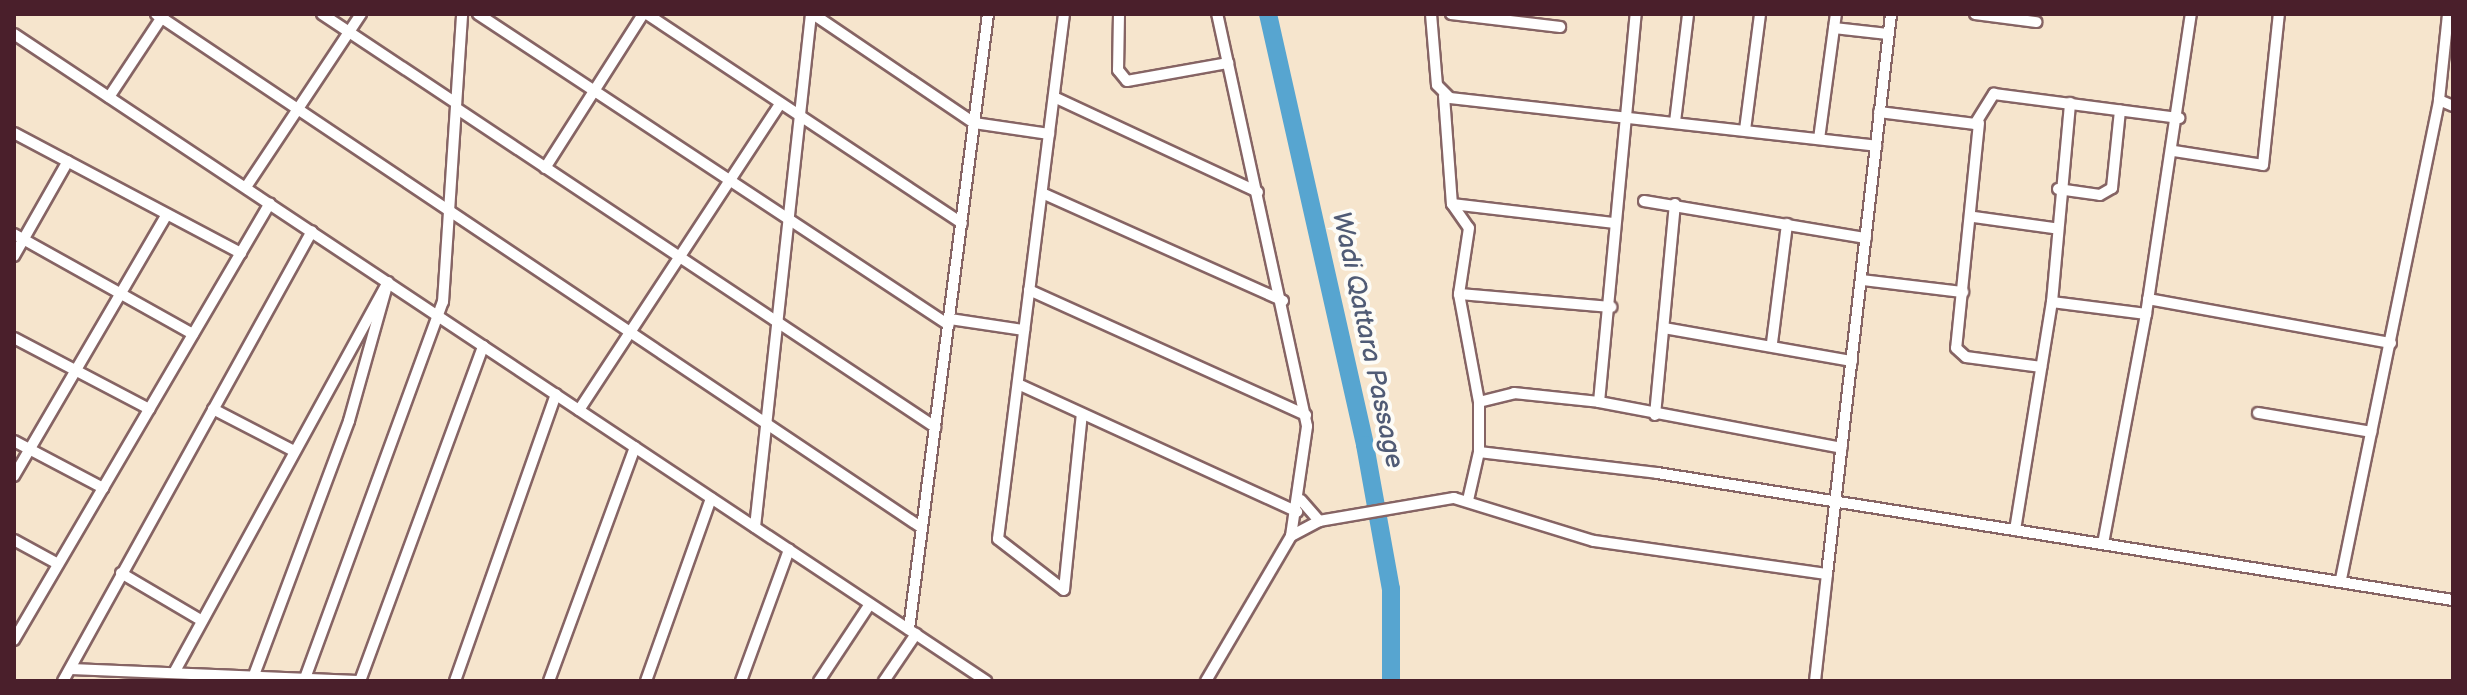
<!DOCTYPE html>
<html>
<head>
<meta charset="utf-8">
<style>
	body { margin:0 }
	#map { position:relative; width:2467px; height:695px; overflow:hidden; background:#f6e5cd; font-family:"Balsamiq Sans",sans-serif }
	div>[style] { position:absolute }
	.river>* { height:18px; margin:-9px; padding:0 9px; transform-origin:9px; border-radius:9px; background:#57a5d0 }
	.roads { filter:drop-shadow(2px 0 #866464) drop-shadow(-2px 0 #866464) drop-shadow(0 2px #866464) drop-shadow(0 -2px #866464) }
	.minor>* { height:10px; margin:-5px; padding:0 5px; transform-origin:5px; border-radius:5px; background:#fff }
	span { translate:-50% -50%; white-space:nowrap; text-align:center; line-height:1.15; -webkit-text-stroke:8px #fdfcf7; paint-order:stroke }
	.water-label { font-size:26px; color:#505b75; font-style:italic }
	.frame { position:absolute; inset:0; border:16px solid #4a1f2b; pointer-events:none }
</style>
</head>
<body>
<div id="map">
	<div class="river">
		<i style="left:1268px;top:14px;width:442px;rotate:77.3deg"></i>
		<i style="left:1365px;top:445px;width:146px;rotate:79.8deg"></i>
		<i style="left:1391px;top:589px;width:92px;rotate:90deg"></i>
	</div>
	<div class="roads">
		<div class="minor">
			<i style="left:156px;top:14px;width:922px;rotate:33.86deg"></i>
			<i style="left:322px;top:14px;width:161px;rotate:33.6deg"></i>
			<i style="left:478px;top:14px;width:564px;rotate:33.44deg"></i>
			<i style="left:647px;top:14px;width:378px;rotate:33.6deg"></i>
			<i style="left:813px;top:14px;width:194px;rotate:34.1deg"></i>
			<i style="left:974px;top:123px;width:76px;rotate:8.3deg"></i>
			<i style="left:1064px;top:14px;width:529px;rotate:97.17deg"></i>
			<i style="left:998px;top:539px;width:83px;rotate:37.7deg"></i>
			<i style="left:1064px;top:590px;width:177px;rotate:-84.2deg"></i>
			<i style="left:1119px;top:14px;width:56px;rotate:91deg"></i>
			<i style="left:1118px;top:70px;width:14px;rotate:51deg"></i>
			<i style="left:1127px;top:81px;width:103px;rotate:-10.1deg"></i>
			<i style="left:1431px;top:14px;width:71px;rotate:85.2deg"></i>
			<i style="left:1437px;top:85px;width:18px;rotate:45deg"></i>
			<i style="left:1450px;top:98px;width:429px;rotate:6.4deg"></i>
			<i style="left:1451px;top:14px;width:110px;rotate:6.8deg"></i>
			<i style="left:1975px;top:14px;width:62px;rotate:7.5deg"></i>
			<i style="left:1834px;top:28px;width:54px;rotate:6.3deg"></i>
			<i style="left:14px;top:34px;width:1168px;rotate:33.65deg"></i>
			<i style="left:1444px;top:96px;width:108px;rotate:85.8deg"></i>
			<i style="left:1452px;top:204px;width:29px;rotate:55deg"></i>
			<i style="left:1469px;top:228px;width:67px;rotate:98.6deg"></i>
			<i style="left:1459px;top:294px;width:110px;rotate:79.5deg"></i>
			<i style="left:1479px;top:402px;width:50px;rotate:90deg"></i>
			<i style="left:1479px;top:452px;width:49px;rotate:102.9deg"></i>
			<i style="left:109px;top:97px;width:100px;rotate:-56.5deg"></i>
			<i style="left:1054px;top:97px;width:225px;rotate:25deg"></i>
			<i style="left:2439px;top:100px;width:15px;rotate:23deg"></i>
			<i style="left:456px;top:108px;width:576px;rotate:33.66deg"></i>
			<i style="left:1879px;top:112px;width:97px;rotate:7.1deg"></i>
			<i style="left:1975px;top:124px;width:36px;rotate:-58deg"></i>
			<i style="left:1994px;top:94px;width:187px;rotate:7.4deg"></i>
			<i style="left:1675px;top:122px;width:109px;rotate:-83.1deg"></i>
			<i style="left:1979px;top:123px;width:226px;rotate:95.8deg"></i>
			<i style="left:1956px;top:348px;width:13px;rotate:42deg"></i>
			<i style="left:1966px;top:357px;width:76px;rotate:7.6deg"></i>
			<i style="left:1745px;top:130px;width:117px;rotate:-82.6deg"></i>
			<i style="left:14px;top:133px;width:257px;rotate:27.9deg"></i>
			<i style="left:1819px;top:139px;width:126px;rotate:-82.3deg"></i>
			<i style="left:2174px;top:151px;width:90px;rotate:8.9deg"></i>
			<i style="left:2263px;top:165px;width:152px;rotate:-84deg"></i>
			<i style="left:545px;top:168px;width:183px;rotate:-57.5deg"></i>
			<i style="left:246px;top:187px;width:208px;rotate:-56.4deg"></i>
			<i style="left:2058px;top:189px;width:42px;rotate:8.1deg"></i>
			<i style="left:2100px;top:195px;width:14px;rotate:-30deg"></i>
			<i style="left:2112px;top:188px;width:78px;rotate:-84.1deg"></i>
			<i style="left:1042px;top:193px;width:264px;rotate:24.1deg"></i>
			<i style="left:1644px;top:201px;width:225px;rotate:9.5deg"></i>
			<i style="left:1452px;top:204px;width:162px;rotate:6.7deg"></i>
			<i style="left:1974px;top:217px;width:80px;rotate:7.9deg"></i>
			<i style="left:14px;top:234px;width:205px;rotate:29.2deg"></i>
			<i style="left:14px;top:256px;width:109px;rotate:-60.4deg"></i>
			<i style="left:1862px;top:280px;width:102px;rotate:6.8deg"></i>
			<i style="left:1029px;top:290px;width:304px;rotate:24.3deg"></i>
			<i style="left:1459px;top:294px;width:153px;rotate:4.9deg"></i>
			<i style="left:2148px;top:299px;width:247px;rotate:10.3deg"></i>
			<i style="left:2052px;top:302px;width:95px;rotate:7.3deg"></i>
			<i style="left:2146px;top:314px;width:233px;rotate:100.6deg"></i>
			<i style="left:2146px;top:314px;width:303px;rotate:-81.5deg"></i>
			<i style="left:950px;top:319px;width:75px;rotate:8.5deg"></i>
			<i style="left:1664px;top:328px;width:191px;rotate:10deg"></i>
			<i style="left:14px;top:338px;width:153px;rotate:27.7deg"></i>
			<i style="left:1772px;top:343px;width:120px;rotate:-82.8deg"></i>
			<i style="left:1018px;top:384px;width:307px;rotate:24.6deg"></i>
			<i style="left:1479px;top:402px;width:36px;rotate:-14deg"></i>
			<i style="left:1514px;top:393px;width:85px;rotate:6deg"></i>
			<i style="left:1599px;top:402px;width:247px;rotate:10.7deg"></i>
			<i style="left:1599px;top:402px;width:390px;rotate:-84.6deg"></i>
			<i style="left:213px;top:409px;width:89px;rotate:27.4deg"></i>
			<i style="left:579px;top:410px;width:367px;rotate:-56.7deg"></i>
			<i style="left:2258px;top:413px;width:115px;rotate:9.5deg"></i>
			<i style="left:1655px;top:415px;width:212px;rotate:-84.6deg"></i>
			<i style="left:14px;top:441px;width:101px;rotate:27.8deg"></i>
			<i style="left:1479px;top:452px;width:179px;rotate:6.7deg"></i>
			<i style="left:1657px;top:473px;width:806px;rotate:9.07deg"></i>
			<i style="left:14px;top:476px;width:303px;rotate:-59.7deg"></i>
			<i style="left:1301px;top:500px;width:28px;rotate:49deg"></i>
			<i style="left:755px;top:527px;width:516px;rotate:-83.77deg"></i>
			<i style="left:2015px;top:530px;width:231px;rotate:-80.8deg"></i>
			<i style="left:2052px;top:302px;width:200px;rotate:-84.8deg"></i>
			<i style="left:1291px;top:536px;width:32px;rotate:-28deg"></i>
			<i style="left:1319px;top:521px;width:137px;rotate:-9.7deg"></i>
			<i style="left:1454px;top:498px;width:146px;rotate:17.1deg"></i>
			<i style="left:1594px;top:541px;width:235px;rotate:8.1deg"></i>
			<i style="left:1827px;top:574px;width:564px;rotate:-83.48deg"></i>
			<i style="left:14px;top:540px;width:50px;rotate:28.6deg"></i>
			<i style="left:121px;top:573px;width:91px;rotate:30.5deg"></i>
			<i style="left:2341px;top:579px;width:489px;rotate:-78.4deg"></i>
			<i style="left:2439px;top:100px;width:86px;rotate:-84deg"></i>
			<i style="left:909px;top:629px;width:620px;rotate:-82.68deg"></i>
			<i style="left:14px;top:640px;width:506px;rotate:-59.64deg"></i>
			<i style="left:71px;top:669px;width:287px;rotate:2.4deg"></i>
			<i style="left:175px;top:671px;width:443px;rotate:-61.3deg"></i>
			<i style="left:388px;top:282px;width:144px;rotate:105.7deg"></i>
			<i style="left:349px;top:421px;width:269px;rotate:110.5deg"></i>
			<i style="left:63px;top:681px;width:514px;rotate:-61.04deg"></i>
			<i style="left:304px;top:681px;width:404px;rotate:-69.9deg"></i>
			<i style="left:443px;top:302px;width:289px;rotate:-86.2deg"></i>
			<i style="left:360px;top:681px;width:357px;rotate:-69.8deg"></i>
			<i style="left:455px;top:681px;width:304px;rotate:-70.6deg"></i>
			<i style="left:549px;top:681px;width:249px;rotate:-69.8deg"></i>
			<i style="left:646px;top:681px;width:194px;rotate:-70.4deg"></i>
			<i style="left:741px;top:681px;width:140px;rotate:-69.9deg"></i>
			<i style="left:819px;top:681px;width:92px;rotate:-56.5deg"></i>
			<i style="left:884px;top:681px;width:57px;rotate:-55.8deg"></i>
			<i style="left:1206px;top:681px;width:168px;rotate:-59.6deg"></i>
			<i style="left:1291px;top:536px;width:111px;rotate:-81.7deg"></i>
			<i style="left:1307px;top:426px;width:422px;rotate:-102.3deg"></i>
			<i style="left:1815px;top:681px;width:108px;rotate:-83.6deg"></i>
		</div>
	</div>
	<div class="water-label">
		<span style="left:1367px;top:340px;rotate:78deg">Wadi Qattara Passage</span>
	</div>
	<div class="frame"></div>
</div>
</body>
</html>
